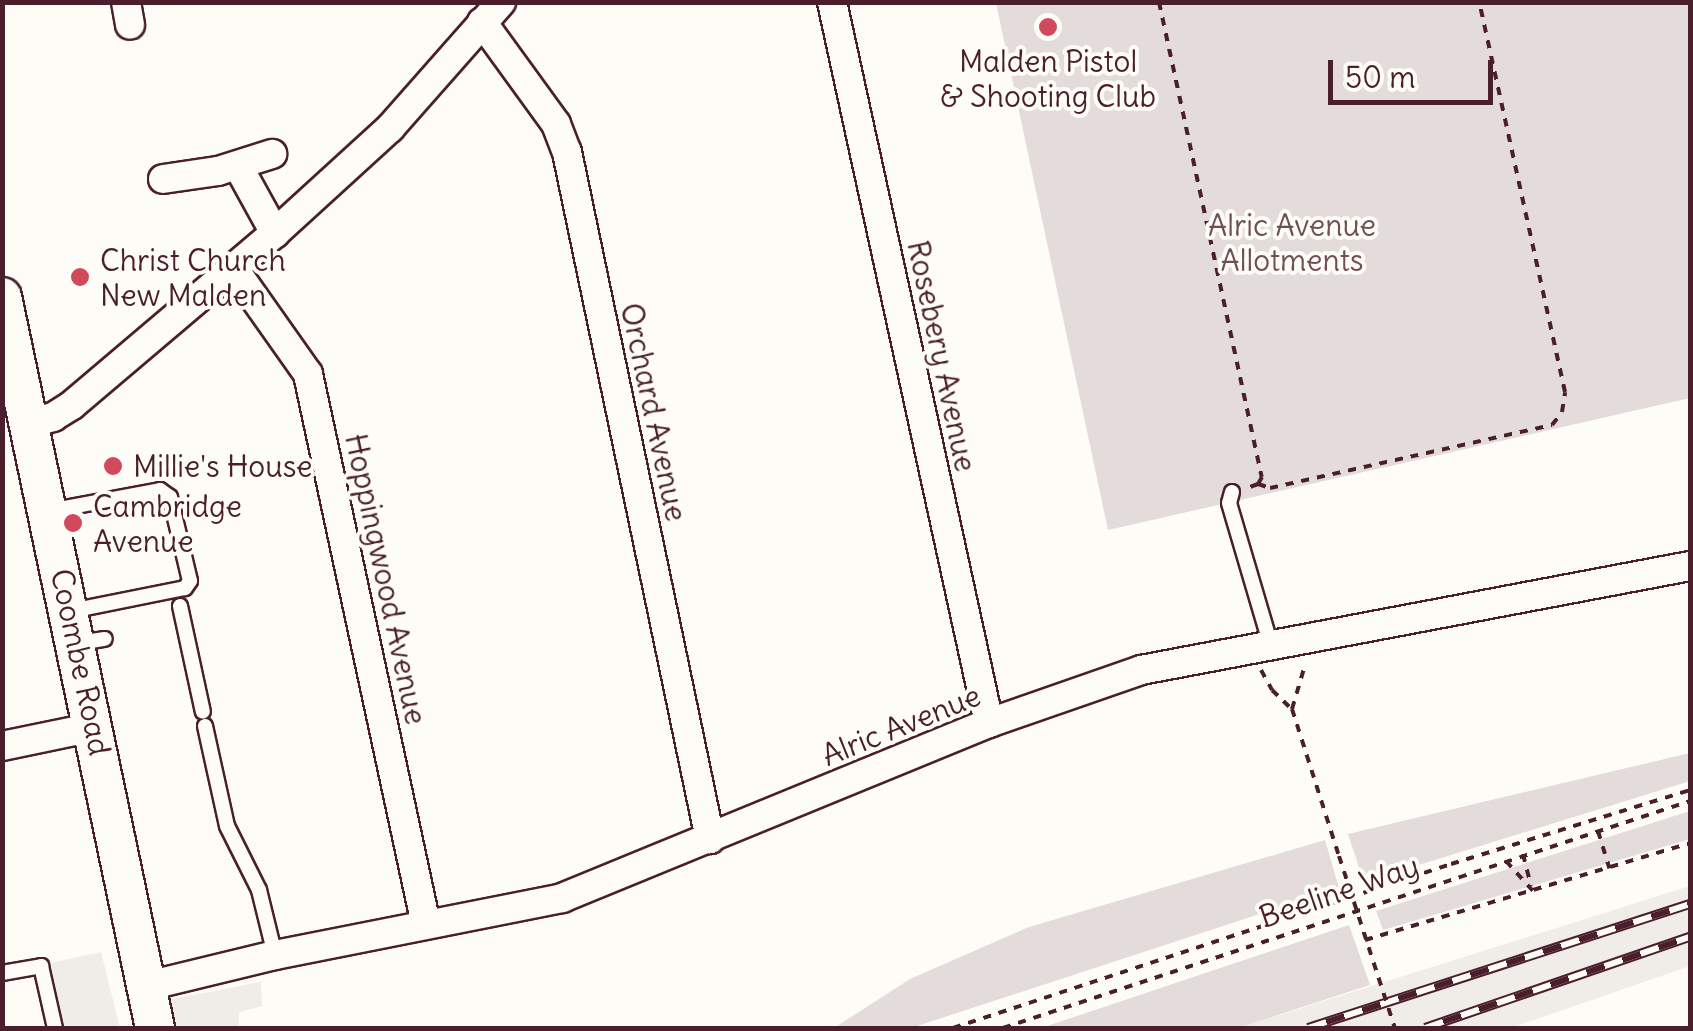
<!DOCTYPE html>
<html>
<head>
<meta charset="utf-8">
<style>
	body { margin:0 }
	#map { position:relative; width:1693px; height:1031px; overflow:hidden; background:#fdfcf7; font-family:Delius,sans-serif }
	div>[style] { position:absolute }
	.built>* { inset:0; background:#f0ece8 }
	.green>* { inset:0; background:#e3dcda }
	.path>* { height:4px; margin-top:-2px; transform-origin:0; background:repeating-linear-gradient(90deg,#4a1f2b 0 8px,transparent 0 16px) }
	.roads { filter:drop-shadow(2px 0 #4a1f2b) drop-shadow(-2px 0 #4a1f2b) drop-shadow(0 2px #4a1f2b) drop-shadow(0 -2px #4a1f2b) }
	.lane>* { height:14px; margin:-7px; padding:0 7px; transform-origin:7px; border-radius:7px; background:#fdfcf7 }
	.street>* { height:28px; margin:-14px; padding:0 14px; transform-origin:14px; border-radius:14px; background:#fdfcf7 }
	.secondary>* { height:38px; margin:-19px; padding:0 19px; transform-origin:19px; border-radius:19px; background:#fdfcf7 }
	.rail>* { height:10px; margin-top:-5px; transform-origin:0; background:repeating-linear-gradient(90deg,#fdfcf7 0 19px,#4a1f2b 0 38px); box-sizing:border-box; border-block:2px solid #4a1f2b }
	.path-bridge>* { height:4px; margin-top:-2px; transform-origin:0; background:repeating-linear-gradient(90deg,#4a1f2b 0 8px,transparent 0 16px) }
	.dots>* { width:28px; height:28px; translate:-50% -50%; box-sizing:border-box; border:5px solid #fdfcf7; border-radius:50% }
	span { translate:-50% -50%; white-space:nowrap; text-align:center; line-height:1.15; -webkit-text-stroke:8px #fdfcf7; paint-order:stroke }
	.poi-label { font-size:30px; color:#4a1f2b }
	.left { translate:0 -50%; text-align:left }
	.park-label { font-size:30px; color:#704e57 }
	.street-label { font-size:30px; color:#4a1f2b }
	.frame { position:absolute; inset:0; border:5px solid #4a1f2b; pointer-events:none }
	.scale { position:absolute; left:1328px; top:60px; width:165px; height:45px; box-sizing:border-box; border:5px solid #4a1f2b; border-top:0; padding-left:12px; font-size:30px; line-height:35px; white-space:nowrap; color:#4a1f2b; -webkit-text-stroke:8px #fdfcf7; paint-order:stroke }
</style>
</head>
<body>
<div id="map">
	<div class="built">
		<i style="clip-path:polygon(1690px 886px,1690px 966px,1511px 1028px,1238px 1028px)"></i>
		<i style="clip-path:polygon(101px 952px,120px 1028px,58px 1028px,41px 953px,46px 964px)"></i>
		<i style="clip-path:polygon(261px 982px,262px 1006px,239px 1012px,239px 1028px,169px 1028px,168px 1001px,172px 999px)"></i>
	</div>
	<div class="green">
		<i style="clip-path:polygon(996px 3px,1690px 3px,1690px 398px,1108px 530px)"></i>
		<i style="clip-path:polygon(1690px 753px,1690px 781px,1364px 882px,1348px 834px)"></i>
		<i style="clip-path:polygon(1690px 811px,1690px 839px,1383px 930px,1376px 911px)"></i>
		<i style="clip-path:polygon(1325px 840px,1339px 888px,911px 1028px,834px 1028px,910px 979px,1029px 927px)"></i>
		<i style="clip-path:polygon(1349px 925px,1370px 985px,1238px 1028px,1041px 1028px)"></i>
	</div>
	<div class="path">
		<i style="left:1159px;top:2px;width:486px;rotate:77.8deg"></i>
		<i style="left:1262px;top:477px;width:8px;rotate:120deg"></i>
		<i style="left:1258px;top:484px;width:12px;rotate:160deg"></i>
		<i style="left:1258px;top:484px;width:13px;rotate:18deg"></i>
		<i style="left:1270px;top:488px;width:289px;rotate:-12.6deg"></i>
		<i style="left:1552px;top:425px;width:16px;rotate:-52deg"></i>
		<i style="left:1562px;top:412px;width:20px;rotate:-81deg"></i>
		<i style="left:1565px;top:392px;width:399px;rotate:-102.4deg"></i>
		<i style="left:1261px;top:670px;width:23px;rotate:61deg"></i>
		<i style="left:1272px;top:690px;width:28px;rotate:44deg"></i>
		<i style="left:1292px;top:709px;width:154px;rotate:72.3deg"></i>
		<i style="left:1292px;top:709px;width:46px;rotate:-73.5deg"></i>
		<i style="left:1598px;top:831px;width:39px;rotate:73deg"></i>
		<i style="left:1523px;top:854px;width:33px;rotate:76deg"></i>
		<i style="left:1506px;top:861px;width:40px;rotate:48deg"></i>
		<i style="left:1365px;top:940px;width:339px;rotate:-16.6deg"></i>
		<i style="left:953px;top:1028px;width:524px;rotate:-18.23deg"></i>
		<i style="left:1451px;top:864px;width:250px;rotate:-17.2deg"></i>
		<i style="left:1003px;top:1028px;width:724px;rotate:-18.28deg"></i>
	</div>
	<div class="roads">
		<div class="lane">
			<i style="left:1232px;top:492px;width:11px;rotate:105deg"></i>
			<i style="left:1229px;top:503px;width:149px;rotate:73.6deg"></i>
			<i style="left:49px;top:511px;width:113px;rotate:-10.7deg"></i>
			<i style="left:160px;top:490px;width:12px;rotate:35deg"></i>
			<i style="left:170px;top:497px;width:86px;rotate:76.6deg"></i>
			<i style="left:190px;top:581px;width:9px;rotate:126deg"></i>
			<i style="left:185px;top:588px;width:116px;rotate:168.6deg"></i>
			<i style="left:180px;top:606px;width:108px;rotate:77.8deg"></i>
			<i style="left:79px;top:643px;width:26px;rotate:-9deg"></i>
			<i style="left:205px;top:726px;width:102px;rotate:77.6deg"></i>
			<i style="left:227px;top:826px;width:72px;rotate:63.4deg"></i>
			<i style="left:259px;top:890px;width:67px;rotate:76.2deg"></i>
			<i style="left:2px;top:973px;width:40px;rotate:-10deg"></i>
			<i style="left:41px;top:966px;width:64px;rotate:77.3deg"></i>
		</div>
		<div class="street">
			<i style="left:126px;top:2px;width:23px;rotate:80deg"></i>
			<i style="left:832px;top:2px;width:738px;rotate:77.72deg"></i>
			<i style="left:482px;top:22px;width:126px;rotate:54deg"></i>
			<i style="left:556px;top:124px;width:30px;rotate:69deg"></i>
			<i style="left:567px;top:152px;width:702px;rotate:78.24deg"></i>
			<i style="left:238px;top:166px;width:77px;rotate:61.1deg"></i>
			<i style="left:163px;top:179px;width:56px;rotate:-8.3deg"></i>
			<i style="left:218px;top:171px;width:57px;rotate:-17.5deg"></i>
			<i style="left:234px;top:269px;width:128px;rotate:54.8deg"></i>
			<i style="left:308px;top:374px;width:563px;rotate:77.91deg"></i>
			<i style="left:28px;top:423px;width:26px;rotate:-13deg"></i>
			<i style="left:53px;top:417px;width:22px;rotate:-32deg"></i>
			<i style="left:72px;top:405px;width:266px;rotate:-40.3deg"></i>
			<i style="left:275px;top:233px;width:156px;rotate:-42.4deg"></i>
			<i style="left:390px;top:128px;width:168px;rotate:-48.6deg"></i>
			<i style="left:2px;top:746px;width:94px;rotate:-11.7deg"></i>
			<i style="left:147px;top:986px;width:132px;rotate:-13.6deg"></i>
			<i style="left:275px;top:955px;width:293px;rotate:-11.2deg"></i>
			<i style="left:562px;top:898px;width:461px;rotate:-22.3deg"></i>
			<i style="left:989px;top:723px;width:161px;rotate:-19.2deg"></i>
			<i style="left:1141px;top:670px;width:559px;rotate:-10.73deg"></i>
		</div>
		<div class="secondary">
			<i style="left:2px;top:297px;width:747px;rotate:78.18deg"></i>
		</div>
	</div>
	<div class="rail">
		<i style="left:1308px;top:1028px;width:402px;rotate:-18deg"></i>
		<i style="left:1425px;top:1028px;width:280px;rotate:-19deg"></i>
	</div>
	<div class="path-bridge">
		<i style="left:1339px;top:856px;width:181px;rotate:72deg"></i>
	</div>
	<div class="dots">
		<i style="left:1048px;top:27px;background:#d1495b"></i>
		<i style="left:80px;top:277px;background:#d1495b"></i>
		<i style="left:113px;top:466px;background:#d1495b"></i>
		<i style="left:73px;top:523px;background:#d1495b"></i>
	</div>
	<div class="poi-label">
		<span style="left:1048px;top:78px">Malden Pistol<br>&amp; Shooting Club</span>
		<span class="left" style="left:100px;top:277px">Christ Church<br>New Malden</span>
		<span class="left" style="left:133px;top:466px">Millie's House</span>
		<span class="left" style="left:93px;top:523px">Cambridge<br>Avenue</span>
	</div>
	<div class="park-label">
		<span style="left:1292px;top:242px">Alric Avenue<br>Allotments</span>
	</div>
	<div class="street-label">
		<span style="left:942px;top:356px;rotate:78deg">Rosebery Avenue</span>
		<span style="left:654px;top:412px;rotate:78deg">Orchard Avenue</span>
		<span style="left:386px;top:579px;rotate:78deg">Hoppingwood Avenue</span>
		<span style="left:81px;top:662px;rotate:78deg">Coombe Road</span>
		<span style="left:901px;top:725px;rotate:-22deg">Alric Avenue</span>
		<span style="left:1339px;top:891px;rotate:-19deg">Beeline Way</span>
	</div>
	<div class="frame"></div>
	<div class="scale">50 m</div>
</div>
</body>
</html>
